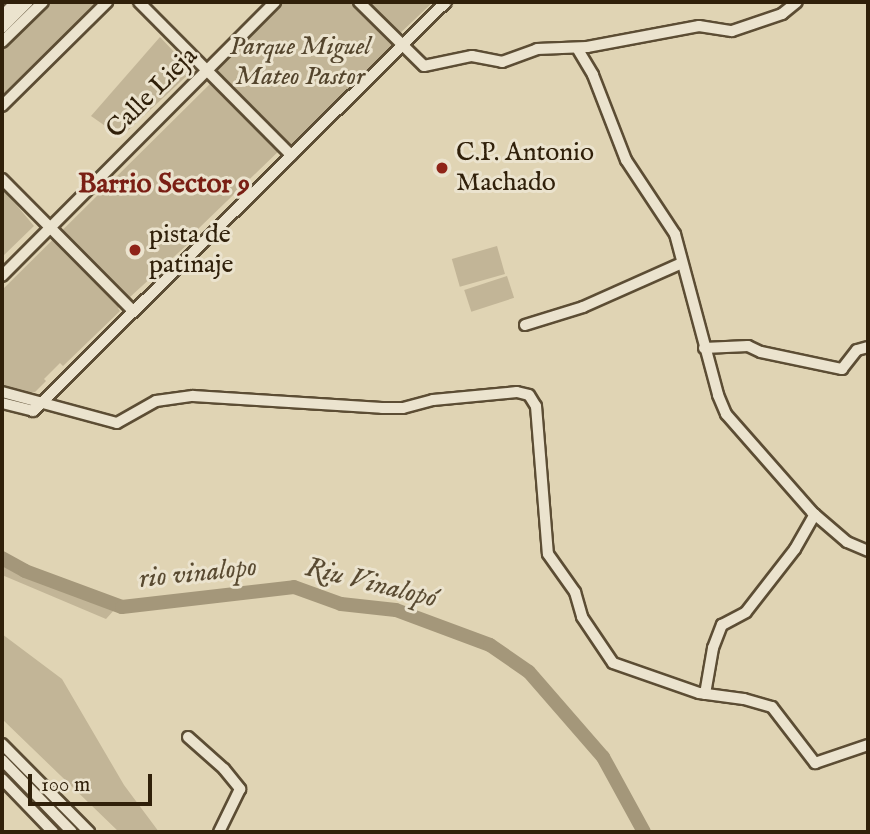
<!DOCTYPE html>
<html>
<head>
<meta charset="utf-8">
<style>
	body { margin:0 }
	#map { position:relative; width:870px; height:834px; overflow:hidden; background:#e0d4b4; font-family:"IM FELL English",serif }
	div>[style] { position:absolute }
	.green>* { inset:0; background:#c2b597; transform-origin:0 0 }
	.river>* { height:14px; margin:-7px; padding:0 7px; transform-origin:7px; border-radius:7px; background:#a4977a }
	.roads { filter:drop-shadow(2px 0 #5c4d34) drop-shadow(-2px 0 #5c4d34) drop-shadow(0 2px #5c4d34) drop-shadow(0 -2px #5c4d34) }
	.minor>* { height:10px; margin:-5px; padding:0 5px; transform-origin:5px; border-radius:5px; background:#ebe3ce }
	.dots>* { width:19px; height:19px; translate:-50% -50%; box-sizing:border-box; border:4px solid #ebe3ce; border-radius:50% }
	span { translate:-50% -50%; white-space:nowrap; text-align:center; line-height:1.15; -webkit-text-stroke:6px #ebe3ce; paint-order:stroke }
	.park-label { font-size:26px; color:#54452d; font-style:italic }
	.street-label { font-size:26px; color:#30200a }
	.poi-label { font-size:26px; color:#30200a }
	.left { translate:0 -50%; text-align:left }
	.neighbourhood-label { font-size:28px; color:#7a1f14; font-weight:700 }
	.water-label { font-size:28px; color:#594a31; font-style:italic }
	.frame { position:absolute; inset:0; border:4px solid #30200a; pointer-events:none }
	.scale { position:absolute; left:28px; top:774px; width:124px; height:32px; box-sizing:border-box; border:4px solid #30200a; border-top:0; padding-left:9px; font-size:21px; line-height:24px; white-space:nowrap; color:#30200a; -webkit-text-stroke:5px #ebe3ce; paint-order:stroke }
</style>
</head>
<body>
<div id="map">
	<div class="green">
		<i style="clip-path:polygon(48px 2px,101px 2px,2px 99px,2px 47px)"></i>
		<i style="clip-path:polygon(275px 2px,433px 2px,395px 38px,402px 45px,291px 155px,283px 147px,198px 229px,201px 232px,118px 308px,120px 311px,63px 366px,60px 363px,44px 379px,46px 381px,35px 392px,31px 392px,28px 398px,2px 390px,2px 290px,214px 80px,206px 71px)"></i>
		<i style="clip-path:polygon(160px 37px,192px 71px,121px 137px,91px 116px)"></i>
		<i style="clip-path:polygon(4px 190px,34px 226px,2px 257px,2px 192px)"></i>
		<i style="left:497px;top:246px;width:29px;height:47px;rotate:74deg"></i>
		<i style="left:507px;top:276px;width:23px;height:45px;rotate:72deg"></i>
		<i style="clip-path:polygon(2px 562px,67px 591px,115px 609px,106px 619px,2px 575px)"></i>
		<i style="clip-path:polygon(2px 634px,62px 679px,124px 785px,159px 832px,119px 832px,2px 719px)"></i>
	</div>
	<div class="river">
		<i style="left:2px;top:558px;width:26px;rotate:29deg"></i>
		<i style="left:25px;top:571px;width:103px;rotate:20.4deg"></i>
		<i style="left:122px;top:607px;width:173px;rotate:-6.6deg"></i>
		<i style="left:294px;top:587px;width:50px;rotate:19.9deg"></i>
		<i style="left:341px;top:604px;width:55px;rotate:6.2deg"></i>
		<i style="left:396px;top:610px;width:100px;rotate:20.4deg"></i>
		<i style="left:490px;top:645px;width:47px;rotate:34.7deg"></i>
		<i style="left:529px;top:672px;width:113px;rotate:49deg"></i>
		<i style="left:603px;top:757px;width:85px;rotate:61.3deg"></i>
	</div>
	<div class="roads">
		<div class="minor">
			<i style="left:139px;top:2px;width:216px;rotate:45.2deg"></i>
			<i style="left:359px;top:2px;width:91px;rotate:44.6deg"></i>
			<i style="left:424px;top:66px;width:49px;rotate:-11.8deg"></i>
			<i style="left:472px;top:56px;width:31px;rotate:11deg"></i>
			<i style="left:502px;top:62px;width:37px;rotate:-20deg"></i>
			<i style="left:537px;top:49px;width:50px;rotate:-2.3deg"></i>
			<i style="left:587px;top:47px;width:114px;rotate:-10.6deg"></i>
			<i style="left:699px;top:26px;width:33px;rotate:9deg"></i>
			<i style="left:732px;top:31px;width:53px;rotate:-18.8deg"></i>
			<i style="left:782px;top:14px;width:19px;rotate:-39deg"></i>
			<i style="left:2px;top:16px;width:20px;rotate:-45deg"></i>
			<i style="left:2px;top:28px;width:37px;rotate:-45deg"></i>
			<i style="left:2px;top:42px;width:57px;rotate:-44.3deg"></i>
			<i style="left:577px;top:48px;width:31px;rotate:59deg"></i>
			<i style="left:593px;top:75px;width:91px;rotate:68.8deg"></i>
			<i style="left:626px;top:160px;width:89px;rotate:56.5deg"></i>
			<i style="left:675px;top:234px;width:167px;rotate:75deg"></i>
			<i style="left:718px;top:395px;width:21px;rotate:67deg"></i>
			<i style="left:726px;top:414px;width:130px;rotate:48.7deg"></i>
			<i style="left:812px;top:512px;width:46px;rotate:40.6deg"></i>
			<i style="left:847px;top:542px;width:23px;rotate:23deg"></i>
			<i style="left:2px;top:106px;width:148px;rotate:-44.7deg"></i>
			<i style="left:2px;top:179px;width:186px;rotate:45.2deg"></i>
			<i style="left:2px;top:276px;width:387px;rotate:-45.1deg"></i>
			<i style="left:525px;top:325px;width:61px;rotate:-17.2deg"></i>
			<i style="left:583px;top:307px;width:108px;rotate:-24deg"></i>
			<i style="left:704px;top:348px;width:44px;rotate:-2.6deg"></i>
			<i style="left:748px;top:346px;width:14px;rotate:25deg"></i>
			<i style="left:761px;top:352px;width:83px;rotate:11.9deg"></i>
			<i style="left:842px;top:369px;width:24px;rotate:-52deg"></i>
			<i style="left:857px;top:350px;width:11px;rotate:-15deg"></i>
			<i style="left:2px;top:392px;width:119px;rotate:15.1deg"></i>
			<i style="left:117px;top:423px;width:45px;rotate:-29.4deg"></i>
			<i style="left:156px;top:401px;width:37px;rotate:-8deg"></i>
			<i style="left:193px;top:396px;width:189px;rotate:3.6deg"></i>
			<i style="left:382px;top:408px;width:21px"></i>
			<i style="left:403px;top:408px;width:31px;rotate:-15deg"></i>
			<i style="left:433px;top:400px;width:84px;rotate:-5.4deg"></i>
			<i style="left:517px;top:392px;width:12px;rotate:14deg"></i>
			<i style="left:529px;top:395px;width:13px;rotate:58deg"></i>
			<i style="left:536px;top:406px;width:148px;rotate:85.4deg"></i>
			<i style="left:548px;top:554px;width:47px;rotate:54.6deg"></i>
			<i style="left:575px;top:592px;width:26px;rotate:74deg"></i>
			<i style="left:582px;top:617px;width:55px;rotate:56deg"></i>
			<i style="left:613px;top:663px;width:91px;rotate:19.2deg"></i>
			<i style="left:699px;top:693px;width:45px;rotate:7.6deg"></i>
			<i style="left:744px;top:699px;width:29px;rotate:16deg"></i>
			<i style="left:772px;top:707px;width:71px;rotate:52.5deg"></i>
			<i style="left:815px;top:763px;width:56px;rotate:-18.8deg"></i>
			<i style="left:2px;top:403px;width:32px;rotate:14deg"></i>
			<i style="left:33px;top:411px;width:581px;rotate:-44.72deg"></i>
			<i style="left:705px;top:694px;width:47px;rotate:-80.1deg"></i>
			<i style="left:713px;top:648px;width:25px;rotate:-69deg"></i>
			<i style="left:722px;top:625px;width:27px;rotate:-28deg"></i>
			<i style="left:746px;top:612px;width:80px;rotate:-52.1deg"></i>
			<i style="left:795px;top:549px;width:40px;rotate:-60.3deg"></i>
			<i style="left:188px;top:737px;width:48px;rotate:41.6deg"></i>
			<i style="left:224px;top:769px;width:26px;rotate:51deg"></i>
			<i style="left:240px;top:789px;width:48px;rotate:116deg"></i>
			<i style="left:2px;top:744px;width:124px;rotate:45.3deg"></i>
			<i style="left:2px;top:760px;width:100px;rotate:45.8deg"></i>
			<i style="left:2px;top:779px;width:74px;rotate:46.1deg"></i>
		</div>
	</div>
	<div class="dots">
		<i style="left:442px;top:168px;background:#8f2418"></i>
		<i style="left:135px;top:250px;background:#8f2418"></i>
	</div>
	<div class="park-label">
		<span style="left:300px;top:62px">Parque Miguel<br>Mateo Pastor</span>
	</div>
	<div class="street-label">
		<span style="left:152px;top:93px;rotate:-45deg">Calle Lieja</span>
	</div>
	<div class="poi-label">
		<span class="left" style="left:456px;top:168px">C.P. Antonio<br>Machado</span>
		<span class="left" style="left:149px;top:250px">pista de<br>patinaje</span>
	</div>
	<div class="neighbourhood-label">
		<span style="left:164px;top:185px">Barrio Sector 9</span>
	</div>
	<div class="water-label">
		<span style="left:198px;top:574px;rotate:-6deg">rio vinalopo</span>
		<span style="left:371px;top:584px;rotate:14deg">Riu Vinalopó</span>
	</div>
	<div class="frame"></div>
	<div class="scale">100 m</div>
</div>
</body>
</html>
